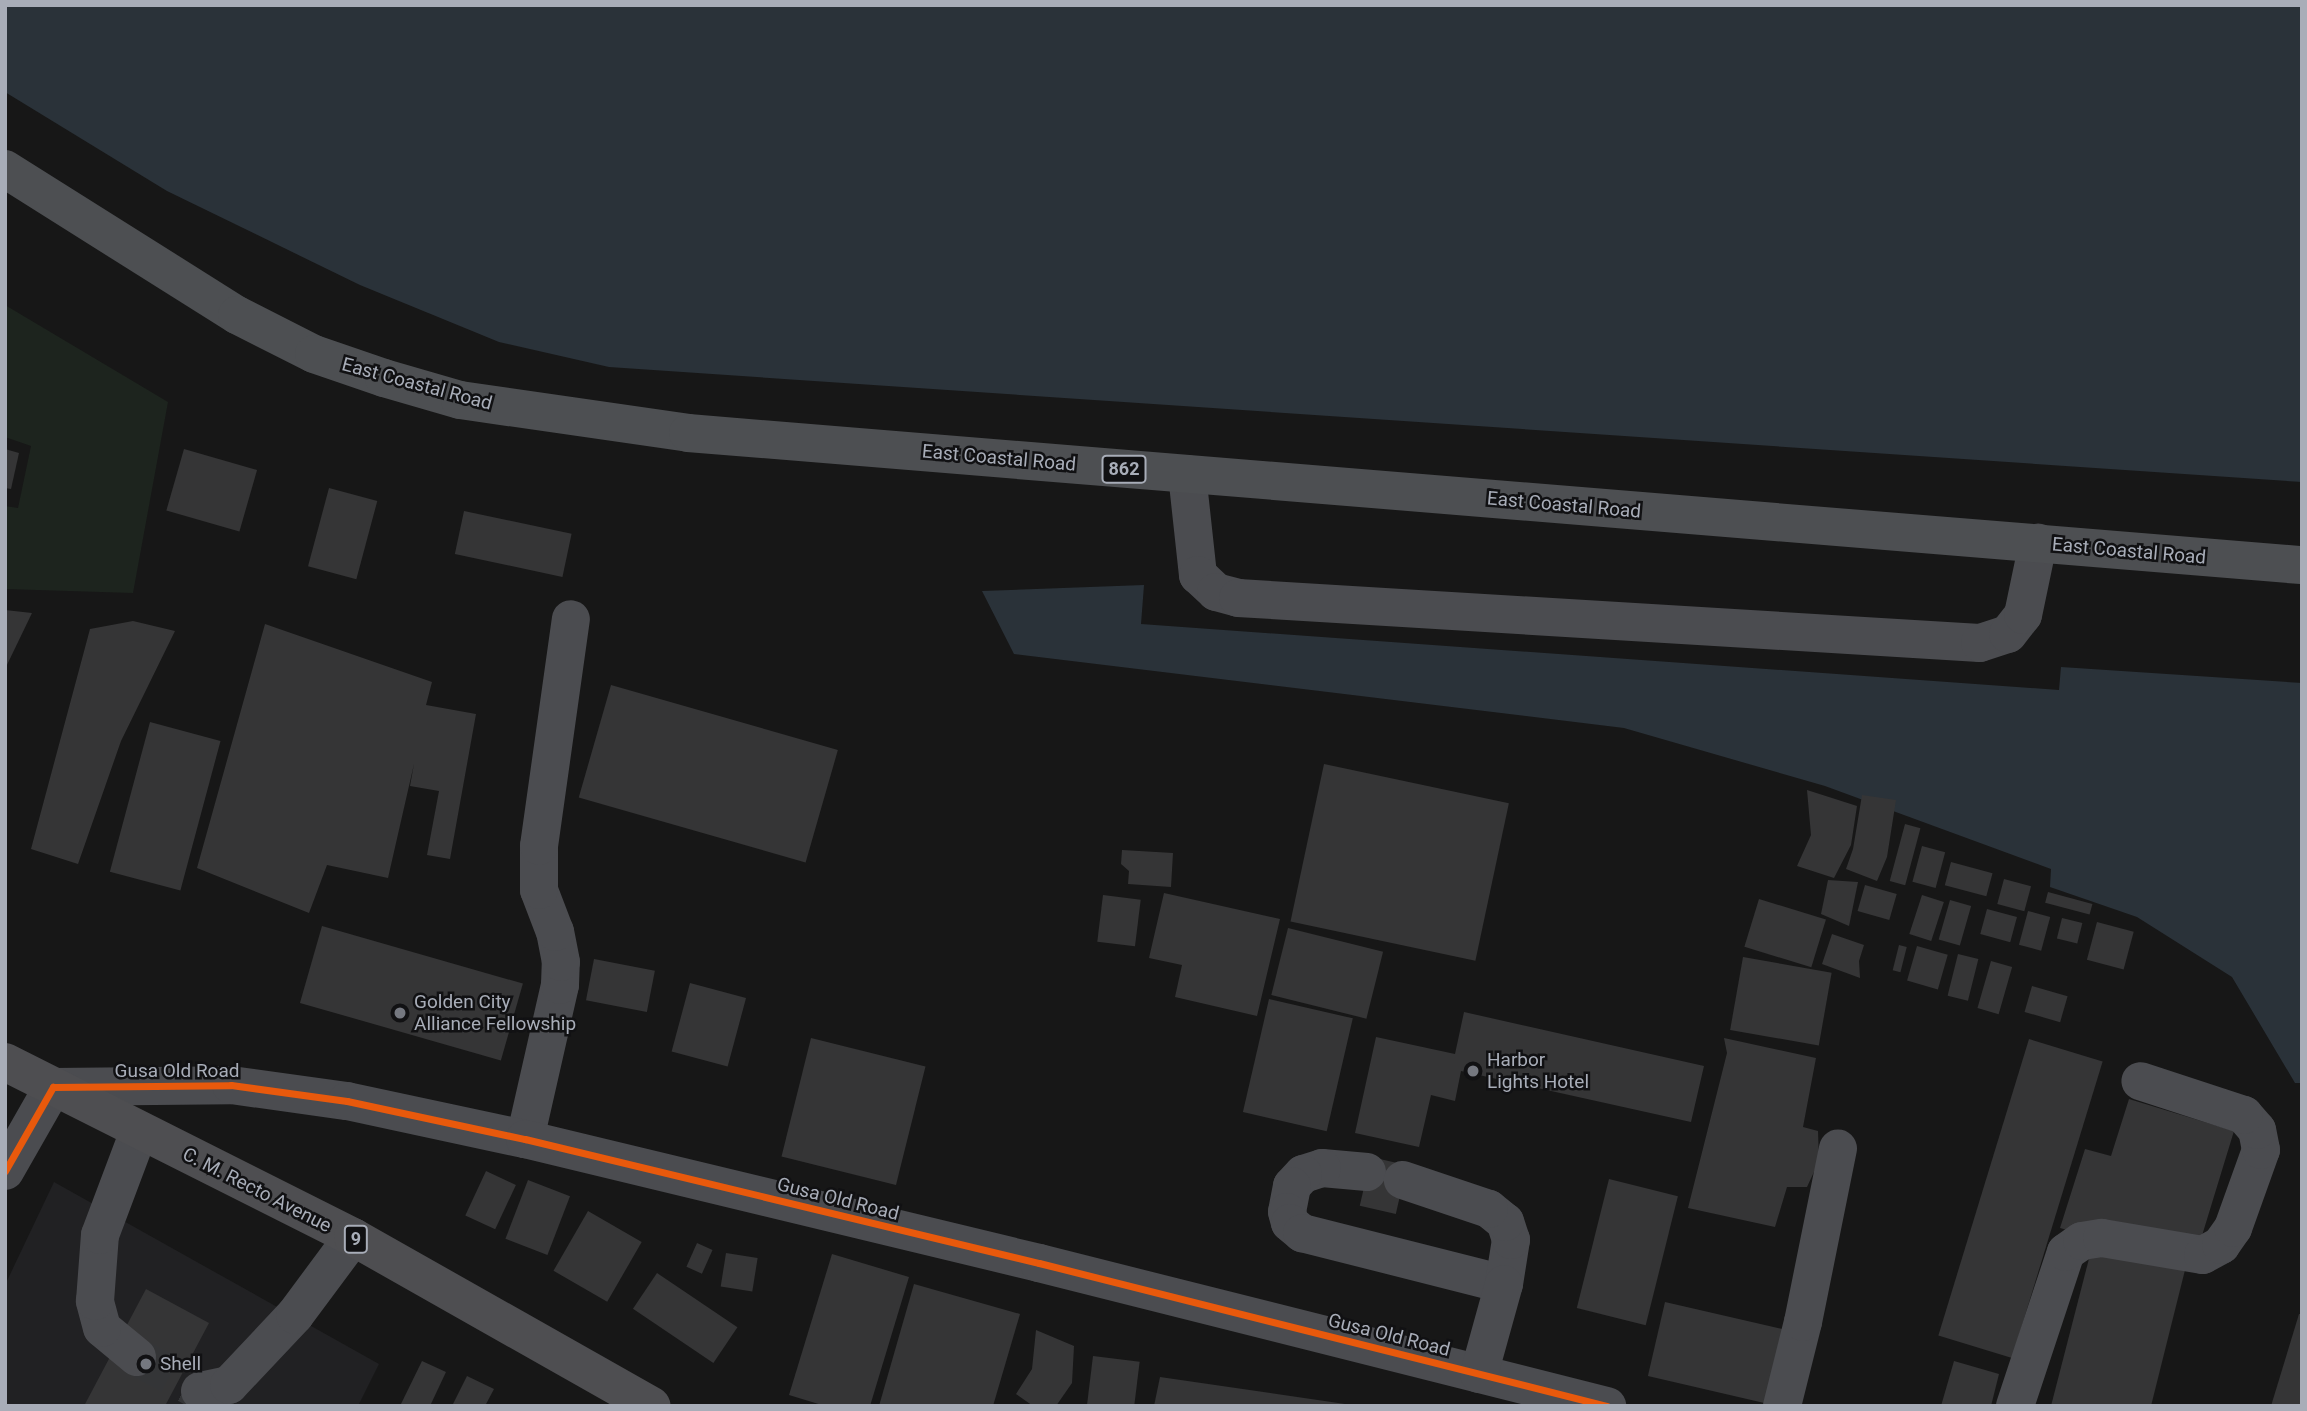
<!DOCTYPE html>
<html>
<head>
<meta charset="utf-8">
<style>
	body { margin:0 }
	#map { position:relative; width:2307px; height:1411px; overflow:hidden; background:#171717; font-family:Roboto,sans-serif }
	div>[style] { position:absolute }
	.built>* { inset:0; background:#212123 }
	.green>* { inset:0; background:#1d241e }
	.water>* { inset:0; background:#2a3239 }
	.building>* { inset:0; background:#353536; transform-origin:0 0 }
	.minor-tunnel>* { height:38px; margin-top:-19px; transform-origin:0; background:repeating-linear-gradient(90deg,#343537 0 38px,transparent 0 57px) }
	.minor>* { height:38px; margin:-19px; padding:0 19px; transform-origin:19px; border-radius:19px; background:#4b4c50 }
	.major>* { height:38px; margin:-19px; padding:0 19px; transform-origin:19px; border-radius:19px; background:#4d4f52 }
	.highway>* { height:38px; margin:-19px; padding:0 19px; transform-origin:19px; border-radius:19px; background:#4e4e51 }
	.cycleway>* { height:7px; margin:-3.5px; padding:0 3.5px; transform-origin:3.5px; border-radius:3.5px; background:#e8590c }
	.dots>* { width:19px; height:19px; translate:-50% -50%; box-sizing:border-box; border:4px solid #111113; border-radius:50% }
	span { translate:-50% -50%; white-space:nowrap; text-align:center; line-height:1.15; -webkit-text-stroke:5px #111113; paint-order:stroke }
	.shield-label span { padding:2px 5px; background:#111113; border:2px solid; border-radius:5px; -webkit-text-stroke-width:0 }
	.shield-label { font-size:18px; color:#a8adb8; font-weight:700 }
	.street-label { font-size:19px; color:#a8adb8 }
	.poi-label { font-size:19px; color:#a8adb8 }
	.left { translate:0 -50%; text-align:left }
	.frame { position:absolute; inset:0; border:7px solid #a8adb8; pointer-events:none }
</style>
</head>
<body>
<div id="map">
	<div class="built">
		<i style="clip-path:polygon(54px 1182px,379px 1364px,358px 1406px,5px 1406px,5px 1285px)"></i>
	</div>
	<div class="green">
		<i style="clip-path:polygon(5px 305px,168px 402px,133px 593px,5px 589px,5px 506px,18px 508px,31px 446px,5px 437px)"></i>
	</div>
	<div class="water">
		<i style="clip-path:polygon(5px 5px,2302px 5px,2302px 482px,609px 367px,499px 342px,360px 285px,167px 191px,5px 92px)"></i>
		<i style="clip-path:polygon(1144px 585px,1141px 624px,2059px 690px,2061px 667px,2302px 683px,2302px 1083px,2295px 1083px,2232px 977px,2137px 917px,2050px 887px,2051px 869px,1825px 786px,1624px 728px,1014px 654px,982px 591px)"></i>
	</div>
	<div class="building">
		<i style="clip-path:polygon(5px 449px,19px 453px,11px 489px,5px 488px)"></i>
		<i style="left:184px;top:449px;width:76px;height:64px;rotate:16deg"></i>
		<i style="left:329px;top:488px;width:50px;height:81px;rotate:15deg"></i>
		<i style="left:464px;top:511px;width:110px;height:44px;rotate:12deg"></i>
		<i style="clip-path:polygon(5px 610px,32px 613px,5px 669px)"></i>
		<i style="clip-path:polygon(133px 621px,175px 631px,121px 741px,78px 864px,31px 849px,90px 629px)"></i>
		<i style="clip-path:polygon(265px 624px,432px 682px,426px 705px,476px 714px,450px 859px,427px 855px,439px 791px,410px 786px,414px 764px,388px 878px,327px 865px,309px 913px,197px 868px)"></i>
		<i style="left:611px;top:685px;width:236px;height:117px;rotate:16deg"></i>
		<i style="left:150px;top:722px;width:73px;height:155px;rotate:15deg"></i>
		<i style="left:1324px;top:764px;width:189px;height:161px;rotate:12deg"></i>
		<i style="clip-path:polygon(1807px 790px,1857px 806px,1851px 845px,1834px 878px,1797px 866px,1811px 835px)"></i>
		<i style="clip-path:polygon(1862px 795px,1896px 800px,1887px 857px,1877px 881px,1846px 869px,1853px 849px)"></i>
		<i style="left:1905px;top:824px;width:16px;height:59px;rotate:15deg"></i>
		<i style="left:1922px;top:846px;width:24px;height:37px;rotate:15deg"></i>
		<i style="clip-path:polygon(1122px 850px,1173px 853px,1171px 887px,1128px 884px,1129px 871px,1121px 864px)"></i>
		<i style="left:1951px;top:862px;width:43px;height:24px;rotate:15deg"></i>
		<i style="left:2004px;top:879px;width:28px;height:26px;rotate:15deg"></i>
		<i style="clip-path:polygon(1828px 880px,1858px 882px,1849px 926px,1821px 914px)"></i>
		<i style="left:1865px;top:885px;width:33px;height:27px;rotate:16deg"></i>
		<i style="left:2048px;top:892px;width:46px;height:11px;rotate:15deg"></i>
		<i style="clip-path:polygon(1164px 893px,1280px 919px,1257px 1016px,1175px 997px,1182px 965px,1149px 958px)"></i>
		<i style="left:1103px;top:895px;width:38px;height:47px;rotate:7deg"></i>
		<i style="left:1922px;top:895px;width:23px;height:41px;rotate:18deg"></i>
		<i style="left:1759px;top:899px;width:70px;height:50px;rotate:17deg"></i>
		<i style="left:1950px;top:900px;width:22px;height:41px;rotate:16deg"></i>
		<i style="left:1987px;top:909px;width:31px;height:26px;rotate:15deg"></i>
		<i style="left:2028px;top:911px;width:23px;height:35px;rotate:15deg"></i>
		<i style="left:2062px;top:918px;width:21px;height:21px;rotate:14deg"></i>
		<i style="left:2097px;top:922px;width:38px;height:39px;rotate:15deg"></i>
		<i style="left:322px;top:926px;width:209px;height:80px;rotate:16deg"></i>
		<i style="left:1288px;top:928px;width:98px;height:69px;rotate:14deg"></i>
		<i style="clip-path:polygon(1832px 934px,1864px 945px,1859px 961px,1860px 978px,1822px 964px)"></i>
		<i style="left:1899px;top:945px;width:8px;height:26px;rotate:14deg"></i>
		<i style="left:1917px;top:946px;width:32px;height:36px;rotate:16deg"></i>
		<i style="left:1958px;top:954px;width:21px;height:43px;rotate:14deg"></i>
		<i style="left:1743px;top:957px;width:90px;height:74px;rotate:10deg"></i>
		<i style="left:594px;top:959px;width:62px;height:42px;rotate:11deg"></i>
		<i style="left:1991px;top:961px;width:22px;height:49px;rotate:16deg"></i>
		<i style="left:690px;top:983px;width:58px;height:71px;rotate:15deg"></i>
		<i style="left:2032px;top:986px;width:37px;height:27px;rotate:16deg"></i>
		<i style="left:1269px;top:999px;width:86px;height:116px;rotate:13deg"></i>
		<i style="clip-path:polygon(1464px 1012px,1704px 1066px,1691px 1122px,1461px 1071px,1455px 1101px,1431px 1095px,1419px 1147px,1355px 1133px,1376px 1037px,1455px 1054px)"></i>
		<i style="left:811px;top:1038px;width:118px;height:122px;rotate:14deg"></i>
		<i style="clip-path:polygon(1724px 1038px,1816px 1058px,1803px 1127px,1818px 1131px,1819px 1161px,1807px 1187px,1787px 1187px,1775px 1227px,1688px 1208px,1727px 1053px)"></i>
		<i style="left:2029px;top:1039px;width:77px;height:310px;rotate:17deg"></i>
		<i style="clip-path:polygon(2129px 1099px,2234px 1131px,2197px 1252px,2088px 1236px,2060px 1228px,2085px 1149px,2111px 1156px)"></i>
		<i style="left:1371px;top:1157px;width:37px;height:50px;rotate:13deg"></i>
		<i style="left:486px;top:1171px;width:33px;height:49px;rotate:25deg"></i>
		<i style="left:1609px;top:1179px;width:71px;height:133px;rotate:14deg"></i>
		<i style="left:528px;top:1180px;width:45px;height:63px;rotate:21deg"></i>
		<i style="left:588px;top:1211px;width:62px;height:69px;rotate:30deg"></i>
		<i style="left:697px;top:1243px;width:17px;height:26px;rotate:24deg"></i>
		<i style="clip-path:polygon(2092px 1247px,2185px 1270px,2151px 1406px,2051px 1406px)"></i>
		<i style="left:726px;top:1253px;width:32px;height:34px;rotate:9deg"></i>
		<i style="clip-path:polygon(832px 1254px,909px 1277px,870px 1406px,825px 1406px,789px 1395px)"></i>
		<i style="left:657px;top:1273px;width:97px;height:43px;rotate:34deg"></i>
		<i style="clip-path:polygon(914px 1284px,1020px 1314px,993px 1406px,879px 1406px)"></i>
		<i style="clip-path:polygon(146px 1289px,209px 1323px,165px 1406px,84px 1406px)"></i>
		<i style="left:1665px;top:1302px;width:126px;height:76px;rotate:13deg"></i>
		<i style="clip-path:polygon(2299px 1314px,2302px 1314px,2302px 1406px,2271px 1406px)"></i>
		<i style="clip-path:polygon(1036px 1330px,1074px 1346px,1072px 1383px,1056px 1406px,1033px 1406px,1016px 1394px,1032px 1369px)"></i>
		<i style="left:1093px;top:1356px;width:47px;height:50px;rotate:7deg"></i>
		<i style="clip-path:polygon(422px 1361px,446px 1372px,430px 1406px,400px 1406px)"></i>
		<i style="clip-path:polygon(1954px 1361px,1999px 1374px,1991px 1406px,1941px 1406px)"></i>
		<i style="clip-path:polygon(467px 1376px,494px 1389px,485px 1406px,452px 1406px)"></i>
		<i style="clip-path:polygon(1160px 1377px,1345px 1404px,1344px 1406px,1154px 1406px)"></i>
	</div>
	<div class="minor-tunnel">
		<i style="left:137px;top:1357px;width:72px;rotate:28.4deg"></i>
	</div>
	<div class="minor">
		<i style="left:1187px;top:474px;width:102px;rotate:83.8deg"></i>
		<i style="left:1198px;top:575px;width:25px;rotate:43deg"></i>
		<i style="left:1216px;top:592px;width:23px;rotate:15deg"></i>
		<i style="left:1238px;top:598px;width:743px;rotate:3.47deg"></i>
		<i style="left:1980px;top:643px;width:29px;rotate:-18deg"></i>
		<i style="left:2008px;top:634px;width:24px;rotate:-52deg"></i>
		<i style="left:2023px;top:615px;width:74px;rotate:-78.2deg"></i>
		<i style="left:525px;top:1139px;width:158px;rotate:-77.2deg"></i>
		<i style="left:560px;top:985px;width:23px;rotate:-88deg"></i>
		<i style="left:561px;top:962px;width:31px;rotate:-101deg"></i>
		<i style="left:555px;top:932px;width:45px;rotate:-110.9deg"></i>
		<i style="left:539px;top:890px;width:44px;rotate:-90deg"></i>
		<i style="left:539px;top:846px;width:229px;rotate:-82deg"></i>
		<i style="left:5px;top:1171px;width:97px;rotate:-60.3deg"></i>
		<i style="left:53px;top:1087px;width:178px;rotate:-0.6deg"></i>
		<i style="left:231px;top:1085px;width:117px;rotate:7.9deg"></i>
		<i style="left:347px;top:1101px;width:182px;rotate:12.1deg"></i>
		<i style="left:525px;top:1139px;width:529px;rotate:13.56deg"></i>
		<i style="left:1039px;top:1263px;width:586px;rotate:14.13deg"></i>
		<i style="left:1367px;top:1172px;width:45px;rotate:-174.9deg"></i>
		<i style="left:1322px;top:1168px;width:20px;rotate:162deg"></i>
		<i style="left:1303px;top:1174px;width:16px;rotate:133deg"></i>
		<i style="left:1292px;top:1186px;width:26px;rotate:101deg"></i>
		<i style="left:1287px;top:1212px;width:11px;rotate:75deg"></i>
		<i style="left:1290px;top:1223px;width:16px;rotate:40deg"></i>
		<i style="left:1302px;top:1233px;width:208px;rotate:14.2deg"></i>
		<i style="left:1504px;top:1284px;width:45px;rotate:-81deg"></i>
		<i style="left:1511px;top:1240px;width:19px;rotate:-108deg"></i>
		<i style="left:1505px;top:1222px;width:21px;rotate:-141deg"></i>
		<i style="left:1489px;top:1209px;width:91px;rotate:-161.4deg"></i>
		<i style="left:137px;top:1357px;width:45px;rotate:-140.4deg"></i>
		<i style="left:102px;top:1328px;width:28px;rotate:-105deg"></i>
		<i style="left:95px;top:1301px;width:66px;rotate:-85.7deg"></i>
		<i style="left:100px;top:1235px;width:111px;rotate:-69.4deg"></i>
		<i style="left:1479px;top:1374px;width:93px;rotate:-74.5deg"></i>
		<i style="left:200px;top:1391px;width:30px;rotate:-12deg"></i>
		<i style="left:229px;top:1385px;width:96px;rotate:-46.7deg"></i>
		<i style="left:295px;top:1315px;width:97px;rotate:-53.4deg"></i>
		<i style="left:1782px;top:1406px;width:87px;rotate:-76deg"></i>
		<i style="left:1803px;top:1322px;width:177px;rotate:-78.6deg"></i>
		<i style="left:2015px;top:1406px;width:162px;rotate:-71.7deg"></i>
		<i style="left:2066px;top:1252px;width:19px;rotate:-35deg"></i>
		<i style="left:2082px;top:1241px;width:20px;rotate:-9deg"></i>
		<i style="left:2102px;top:1238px;width:102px;rotate:9.6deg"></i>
		<i style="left:2203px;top:1255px;width:21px;rotate:-29deg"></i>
		<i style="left:2221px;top:1245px;width:21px;rotate:-55deg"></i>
		<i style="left:2233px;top:1228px;width:83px;rotate:-70.3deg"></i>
		<i style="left:2261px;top:1150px;width:20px;rotate:-101deg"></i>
		<i style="left:2257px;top:1130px;width:20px;rotate:-131deg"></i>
		<i style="left:2244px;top:1115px;width:109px;rotate:-161.9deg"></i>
	</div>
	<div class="major">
		<i style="left:5px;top:169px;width:274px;rotate:32.2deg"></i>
		<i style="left:237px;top:315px;width:86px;rotate:26.9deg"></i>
		<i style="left:314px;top:354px;width:74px;rotate:18.9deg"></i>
		<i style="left:384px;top:378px;width:79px;rotate:16.1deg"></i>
		<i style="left:460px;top:400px;width:230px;rotate:8.2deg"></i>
		<i style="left:688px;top:433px;width:1619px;rotate:4.68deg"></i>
	</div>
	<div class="highway">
		<i style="left:5px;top:1062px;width:390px;rotate:26.7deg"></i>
		<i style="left:353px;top:1237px;width:343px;rotate:29.5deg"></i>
	</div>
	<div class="cycleway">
		<i style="left:5px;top:1171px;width:97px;rotate:-60.3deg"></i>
		<i style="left:53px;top:1087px;width:178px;rotate:-0.6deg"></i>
		<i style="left:231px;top:1085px;width:117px;rotate:7.9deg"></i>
		<i style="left:347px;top:1101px;width:182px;rotate:12.1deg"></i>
		<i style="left:525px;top:1139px;width:529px;rotate:13.56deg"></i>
		<i style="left:1039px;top:1263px;width:586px;rotate:14.13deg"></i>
	</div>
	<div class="dots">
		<i style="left:400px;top:1013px;background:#757880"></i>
		<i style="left:1473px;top:1071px;background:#757880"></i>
		<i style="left:146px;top:1364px;background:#757880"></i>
	</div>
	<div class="shield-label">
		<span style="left:1124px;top:469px">862</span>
		<span style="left:356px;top:1239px">9</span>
	</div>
	<div class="street-label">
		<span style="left:417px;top:384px;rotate:15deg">East Coastal Road</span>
		<span style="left:999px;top:458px;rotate:5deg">East Coastal Road</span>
		<span style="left:1564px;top:505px;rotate:5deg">East Coastal Road</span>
		<span style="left:2129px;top:551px;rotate:5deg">East Coastal Road</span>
		<span style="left:177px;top:1071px">Gusa Old Road</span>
		<span style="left:257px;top:1190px;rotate:27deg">C. M. Recto Avenue</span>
		<span style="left:838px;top:1199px;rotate:14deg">Gusa Old Road</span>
		<span style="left:1389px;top:1335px;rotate:14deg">Gusa Old Road</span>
	</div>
	<div class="poi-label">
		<span class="left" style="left:414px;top:1013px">Golden City<br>Alliance Fellowship</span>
		<span class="left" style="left:1487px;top:1071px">Harbor<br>Lights Hotel</span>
		<span class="left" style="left:160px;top:1364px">Shell</span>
	</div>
	<div class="frame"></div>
</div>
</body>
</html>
